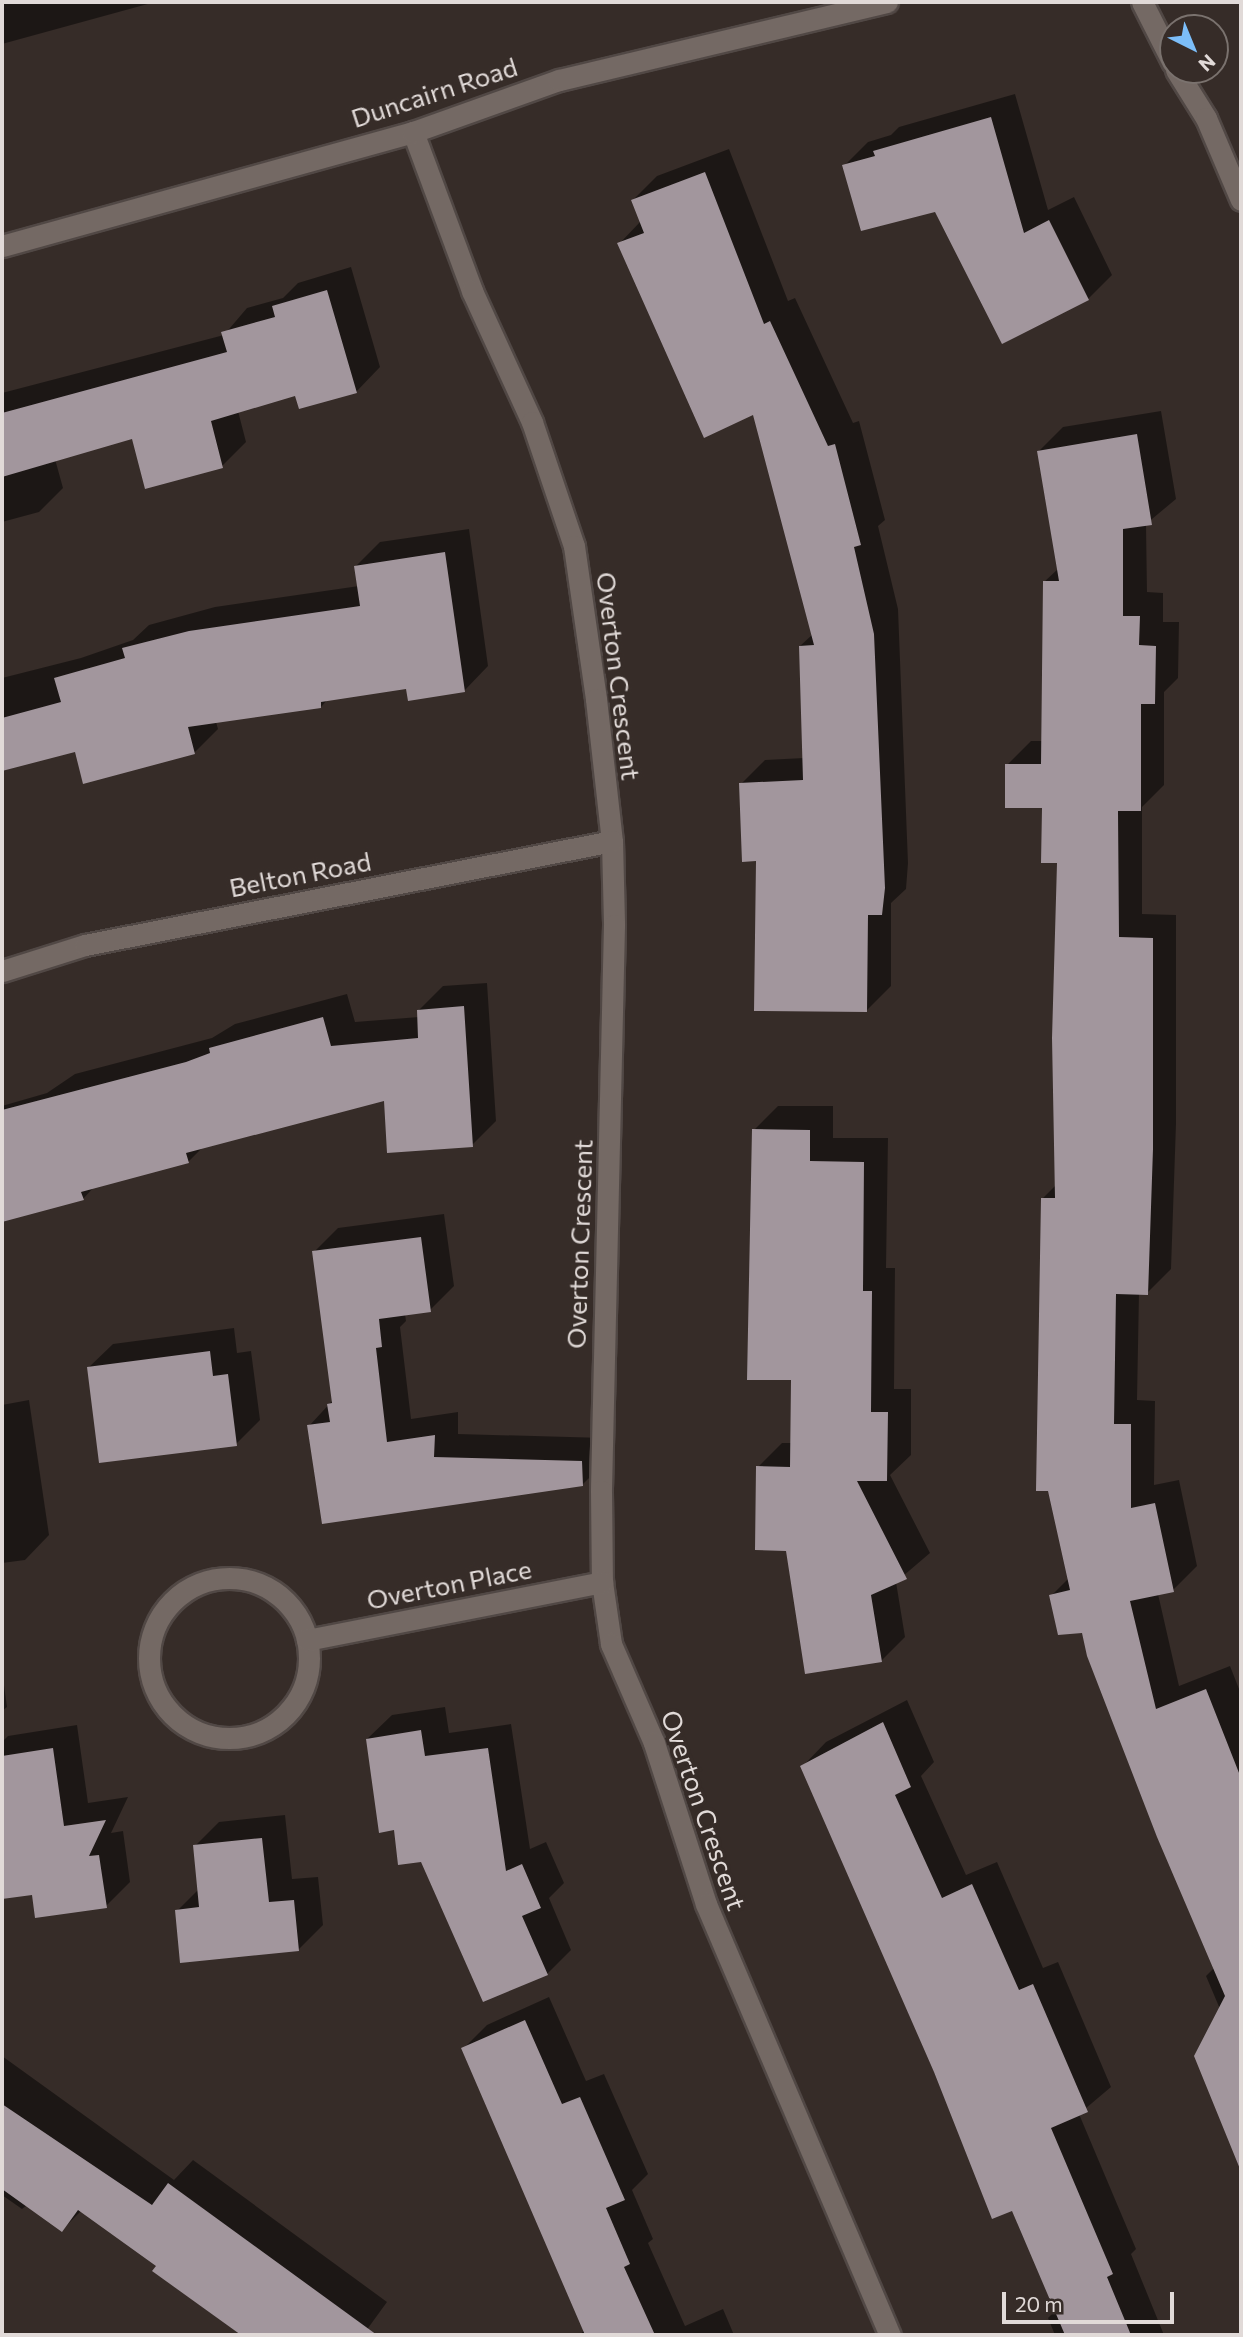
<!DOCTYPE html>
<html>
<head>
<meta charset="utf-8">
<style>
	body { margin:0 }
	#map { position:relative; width:1243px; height:2337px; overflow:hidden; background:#362c28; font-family:Commissioner,sans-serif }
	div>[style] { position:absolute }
	.shadow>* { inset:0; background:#0007 }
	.building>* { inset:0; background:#a2969d }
	.roads { filter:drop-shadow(2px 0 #514845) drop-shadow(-2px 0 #514845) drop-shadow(0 2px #514845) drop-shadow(0 -2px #514845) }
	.minor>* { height:21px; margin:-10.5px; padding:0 10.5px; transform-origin:10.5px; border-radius:10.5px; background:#746964 }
	.minor>.ring { margin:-10.5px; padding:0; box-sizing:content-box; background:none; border:21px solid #746964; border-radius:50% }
	span { translate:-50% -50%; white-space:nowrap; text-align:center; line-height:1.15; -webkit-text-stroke:7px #362c28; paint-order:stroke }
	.street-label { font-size:26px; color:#e1dad8 }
	.frame { position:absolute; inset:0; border:4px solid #e1dad8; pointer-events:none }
	.north { position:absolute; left:1159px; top:14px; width:70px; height:70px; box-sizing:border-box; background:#362c28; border:2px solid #7a726e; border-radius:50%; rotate:137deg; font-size:19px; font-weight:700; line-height:28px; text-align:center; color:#e1dad8 }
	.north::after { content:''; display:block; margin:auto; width:24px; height:32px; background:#7cbef9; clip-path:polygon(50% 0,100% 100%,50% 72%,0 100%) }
	.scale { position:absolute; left:1002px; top:2292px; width:172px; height:32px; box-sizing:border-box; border:4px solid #e1dad8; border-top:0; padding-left:9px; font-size:21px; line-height:24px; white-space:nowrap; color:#e1dad8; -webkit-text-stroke:5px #362c28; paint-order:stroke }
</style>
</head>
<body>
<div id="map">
	<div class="shadow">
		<i style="clip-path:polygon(2px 2px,155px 2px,2px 44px)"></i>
		<i style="clip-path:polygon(1015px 94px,1048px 210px,1074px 197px,1112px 275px,1088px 299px,936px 210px,844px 166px,868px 142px,891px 135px,899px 127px)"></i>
		<i style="clip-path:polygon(729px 149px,788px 301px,795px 298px,853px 423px,859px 421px,885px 520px,878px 526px,898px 609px,908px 863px,906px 889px,891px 903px,891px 986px,867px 1010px,757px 859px,741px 784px,765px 760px,804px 758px,800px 646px,813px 634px,754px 413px,619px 244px,641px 221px,633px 200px,657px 176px)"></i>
		<i style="clip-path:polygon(351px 267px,380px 367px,356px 392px,296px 394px,238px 411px,246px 442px,222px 466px,133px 437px,55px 459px,63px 488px,39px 512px,2px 522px,2px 393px,224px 335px,247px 308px,283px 298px,298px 283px)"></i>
		<i style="clip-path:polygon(1161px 411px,1176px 499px,1146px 524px,1147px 592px,1163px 593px,1163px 622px,1179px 622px,1178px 678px,1164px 692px,1164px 785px,1142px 807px,1142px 914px,1176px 915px,1176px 1124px,1171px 1269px,1147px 1293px,1139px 1293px,1137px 1400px,1155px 1401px,1154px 1485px,1179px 1480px,1197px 1566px,1173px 1590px,1158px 1594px,1179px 1686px,1230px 1666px,1241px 1694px,1241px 2102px,1211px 2094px,1220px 2009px,1206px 1976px,1215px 1967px,1084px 1631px,1051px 1596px,1069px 1578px,1043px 1198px,1057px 1184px,1059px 861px,1044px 806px,1007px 765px,1031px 741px,1043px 741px,1044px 582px,1059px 568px,1039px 451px,1063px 427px)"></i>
		<i style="clip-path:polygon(469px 529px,488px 666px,464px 691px,407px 687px,328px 699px,321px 707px,216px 722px,218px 729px,194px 753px,76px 749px,2px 770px,2px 678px,81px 658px,133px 640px,149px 625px,215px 607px,359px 586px,356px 566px,380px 542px)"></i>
		<i style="clip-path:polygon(487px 983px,496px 1121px,472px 1145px,386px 1099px,203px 1147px,188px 1162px,95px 1186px,83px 1199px,2px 1221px,2px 1106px,47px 1093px,75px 1074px,212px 1038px,235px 1024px,347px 994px,355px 1022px,419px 1017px,419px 1010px,443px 986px)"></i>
		<i style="clip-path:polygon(778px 1106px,833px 1106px,833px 1138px,888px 1138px,886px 1268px,895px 1268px,894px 1389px,911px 1389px,911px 1455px,890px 1475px,930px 1553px,896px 1582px,905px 1637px,881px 1661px,788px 1549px,758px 1467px,782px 1443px,792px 1443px,793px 1378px,754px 1130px)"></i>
		<i style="clip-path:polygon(444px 1214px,454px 1286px,430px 1310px,405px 1314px,406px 1321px,400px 1327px,411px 1419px,458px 1412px,458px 1434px,605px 1438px,607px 1460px,583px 1484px,323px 1522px,309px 1426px,333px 1400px,314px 1252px,338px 1228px)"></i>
		<i style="clip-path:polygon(234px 1328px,237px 1353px,251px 1351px,260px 1420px,236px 1444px,88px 1368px,113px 1344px)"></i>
		<i style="clip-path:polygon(29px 1400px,49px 1535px,25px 1560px,2px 1563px,2px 1405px)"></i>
		<i style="clip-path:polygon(2px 1671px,7px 1707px,2px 1711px)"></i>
		<i style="clip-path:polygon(907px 1700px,934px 1762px,921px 1776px,966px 1875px,997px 1862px,1043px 1968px,1058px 1962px,1111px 2087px,1079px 2114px,1136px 2249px,1131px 2254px,1164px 2335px,1055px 2335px,1048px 2318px,1056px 2310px,1013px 2209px,936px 2072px,802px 1767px,826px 1742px)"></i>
		<i style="clip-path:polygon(445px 1707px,449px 1733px,511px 1724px,530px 1849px,546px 1842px,564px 1883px,549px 1898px,571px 1950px,547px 1974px,422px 1860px,395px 1828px,367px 1739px,392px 1715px)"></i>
		<i style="clip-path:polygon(77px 1725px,88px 1803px,128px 1797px,111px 1833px,123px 1831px,130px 1882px,106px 1906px,33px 1893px,2px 1897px,2px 1742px,8px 1736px)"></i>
		<i style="clip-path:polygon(285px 1815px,292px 1879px,318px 1877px,323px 1925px,299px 1949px,177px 1911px,199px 1889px,195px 1846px,219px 1822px)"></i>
		<i style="clip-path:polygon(549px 1997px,586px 2081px,604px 2074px,648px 2174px,632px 2190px,653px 2239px,648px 2243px,685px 2326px,723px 2309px,734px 2335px,580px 2335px,585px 2329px,463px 2049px,487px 2025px)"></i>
		<i style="clip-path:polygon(2px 2056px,174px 2180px,193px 2160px,387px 2302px,363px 2335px,242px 2335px,154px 2271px,159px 2265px,82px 2210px,62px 2230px,27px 2205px,22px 2209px,2px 2195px)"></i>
	</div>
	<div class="building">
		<i style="clip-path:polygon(991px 117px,1024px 233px,1049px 220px,1089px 300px,1002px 344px,935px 212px,861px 231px,842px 165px,875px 156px,873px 151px)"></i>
		<i style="clip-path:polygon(705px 172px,764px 324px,770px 321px,828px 446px,835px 444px,861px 545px,854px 547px,874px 634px,885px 888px,882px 915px,868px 915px,867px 1012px,754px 1011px,756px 861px,742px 862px,739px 783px,803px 780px,799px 646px,814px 645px,753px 415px,704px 438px,617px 243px,644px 233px,631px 200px)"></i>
		<i style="clip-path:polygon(327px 290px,357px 393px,299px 409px,295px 396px,211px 421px,223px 468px,145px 489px,132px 439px,2px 477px,2px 413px,227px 352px,221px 332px,275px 317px,272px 306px)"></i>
		<i style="clip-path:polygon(1137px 434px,1152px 525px,1123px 529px,1123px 616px,1140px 616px,1139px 645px,1156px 646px,1155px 704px,1141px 704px,1141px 811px,1118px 811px,1119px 937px,1153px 938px,1153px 1149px,1148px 1295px,1116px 1294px,1114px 1424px,1131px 1424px,1131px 1508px,1155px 1503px,1174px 1592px,1130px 1601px,1156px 1709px,1206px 1689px,1241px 1778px,1240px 2169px,1194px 2056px,1225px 1996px,1157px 1837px,1087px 1656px,1082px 1633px,1058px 1635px,1049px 1595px,1070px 1590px,1048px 1491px,1036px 1491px,1041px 1198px,1055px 1198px,1052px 1038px,1057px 863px,1041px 863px,1042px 808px,1005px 808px,1005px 764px,1041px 764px,1043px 581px,1059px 581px,1037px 451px)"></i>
		<i style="clip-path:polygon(445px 552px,465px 692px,408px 701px,406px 689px,321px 702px,321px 708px,188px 727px,195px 754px,83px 784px,75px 752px,2px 771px,2px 718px,61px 702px,54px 678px,125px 658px,122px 648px,189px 631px,360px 606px,354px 566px)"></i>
		<i style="clip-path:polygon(464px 1006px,473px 1147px,387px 1153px,384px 1101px,186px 1153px,189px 1163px,81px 1192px,84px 1200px,2px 1222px,2px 1110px,186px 1062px,210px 1053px,209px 1048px,323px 1017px,331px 1046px,418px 1038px,417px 1010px)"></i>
		<i style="clip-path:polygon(752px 1129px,810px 1130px,810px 1161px,864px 1162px,863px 1291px,872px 1291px,871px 1412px,888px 1412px,887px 1481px,857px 1481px,907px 1579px,871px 1595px,882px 1662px,805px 1674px,786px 1551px,755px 1550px,756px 1466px,790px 1467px,791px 1380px,747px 1380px)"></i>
		<i style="clip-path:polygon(421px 1237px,431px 1312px,379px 1319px,382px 1347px,376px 1348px,387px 1442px,435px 1435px,434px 1457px,582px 1461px,583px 1486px,322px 1524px,307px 1425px,330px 1422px,327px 1404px,332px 1403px,312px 1251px)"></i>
		<i style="clip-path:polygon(210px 1351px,213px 1376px,228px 1374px,237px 1446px,99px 1463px,87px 1367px)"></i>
		<i style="clip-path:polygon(883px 1722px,911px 1787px,895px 1795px,942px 1898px,972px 1884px,1019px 1990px,1033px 1984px,1088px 2112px,1051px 2128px,1113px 2274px,1107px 2277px,1131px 2335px,1065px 2335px,1012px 2211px,992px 2219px,934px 2072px,800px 1766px)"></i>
		<i style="clip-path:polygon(421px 1730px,425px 1756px,488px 1748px,506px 1871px,522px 1864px,541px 1908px,522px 1916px,548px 1975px,483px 2002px,421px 1862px,398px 1865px,394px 1830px,379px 1833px,366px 1739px)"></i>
		<i style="clip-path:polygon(53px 1748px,64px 1826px,106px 1820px,89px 1856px,99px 1855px,107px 1908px,35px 1918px,32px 1895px,2px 1899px,2px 1756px)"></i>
		<i style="clip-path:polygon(262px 1838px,269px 1902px,294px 1900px,299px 1951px,180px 1963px,175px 1910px,199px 1907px,193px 1845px)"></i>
		<i style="clip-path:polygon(525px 2020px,562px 2104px,580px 2097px,625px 2200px,606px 2208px,630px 2264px,624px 2267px,655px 2335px,585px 2335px,461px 2048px)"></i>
		<i style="clip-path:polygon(2px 2104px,152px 2205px,168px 2183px,377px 2335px,241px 2335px,152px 2271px,156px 2266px,78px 2210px,62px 2232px,2px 2189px)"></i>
	</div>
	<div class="roads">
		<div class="minor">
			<i style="left:1142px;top:2px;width:68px;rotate:63.1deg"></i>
			<i style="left:1176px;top:70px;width:57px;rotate:58deg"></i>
			<i style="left:1206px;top:118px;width:89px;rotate:66.9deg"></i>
			<i style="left:413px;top:132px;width:170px;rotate:69.6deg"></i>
			<i style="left:472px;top:291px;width:144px;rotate:65.4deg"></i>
			<i style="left:532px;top:422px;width:131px;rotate:71.3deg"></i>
			<i style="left:574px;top:546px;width:155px;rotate:81.8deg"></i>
			<i style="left:596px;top:699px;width:143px;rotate:83.6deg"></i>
			<i style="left:612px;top:841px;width:84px;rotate:88.6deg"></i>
			<i style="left:614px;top:925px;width:566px;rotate:91.32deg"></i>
			<i style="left:601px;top:1491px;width:91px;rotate:89.4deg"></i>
			<i style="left:602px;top:1582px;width:63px;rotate:81.7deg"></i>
			<i style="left:611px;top:1644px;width:108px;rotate:66.5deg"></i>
			<i style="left:654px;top:1743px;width:169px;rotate:72.1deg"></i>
			<i style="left:706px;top:1904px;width:469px;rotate:66.9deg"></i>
			<i style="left:2px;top:246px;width:427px;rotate:-15.5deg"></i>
			<i style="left:413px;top:132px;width:155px;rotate:-19.6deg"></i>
			<i style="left:559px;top:80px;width:337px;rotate:-13.4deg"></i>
			<i style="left:2px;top:971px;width:87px;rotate:-17.4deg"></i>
			<i style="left:85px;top:945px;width:537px;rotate:-11.16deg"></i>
			<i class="ring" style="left:149px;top:1578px;width:139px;height:139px"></i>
			<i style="left:307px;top:1640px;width:301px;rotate:-11.1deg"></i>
		</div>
	</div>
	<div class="street-label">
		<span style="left:434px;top:92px;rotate:-18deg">Duncairn Road</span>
		<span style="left:619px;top:676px;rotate:83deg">Overton Crescent</span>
		<span style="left:300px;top:874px;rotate:-11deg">Belton Road</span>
		<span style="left:579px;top:1244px;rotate:-88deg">Overton Crescent</span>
		<span style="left:449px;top:1584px;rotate:-11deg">Overton Place</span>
		<span style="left:704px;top:1810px;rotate:71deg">Overton Crescent</span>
	</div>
	<div class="frame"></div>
	<div class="north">N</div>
	<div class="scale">20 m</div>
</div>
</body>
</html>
